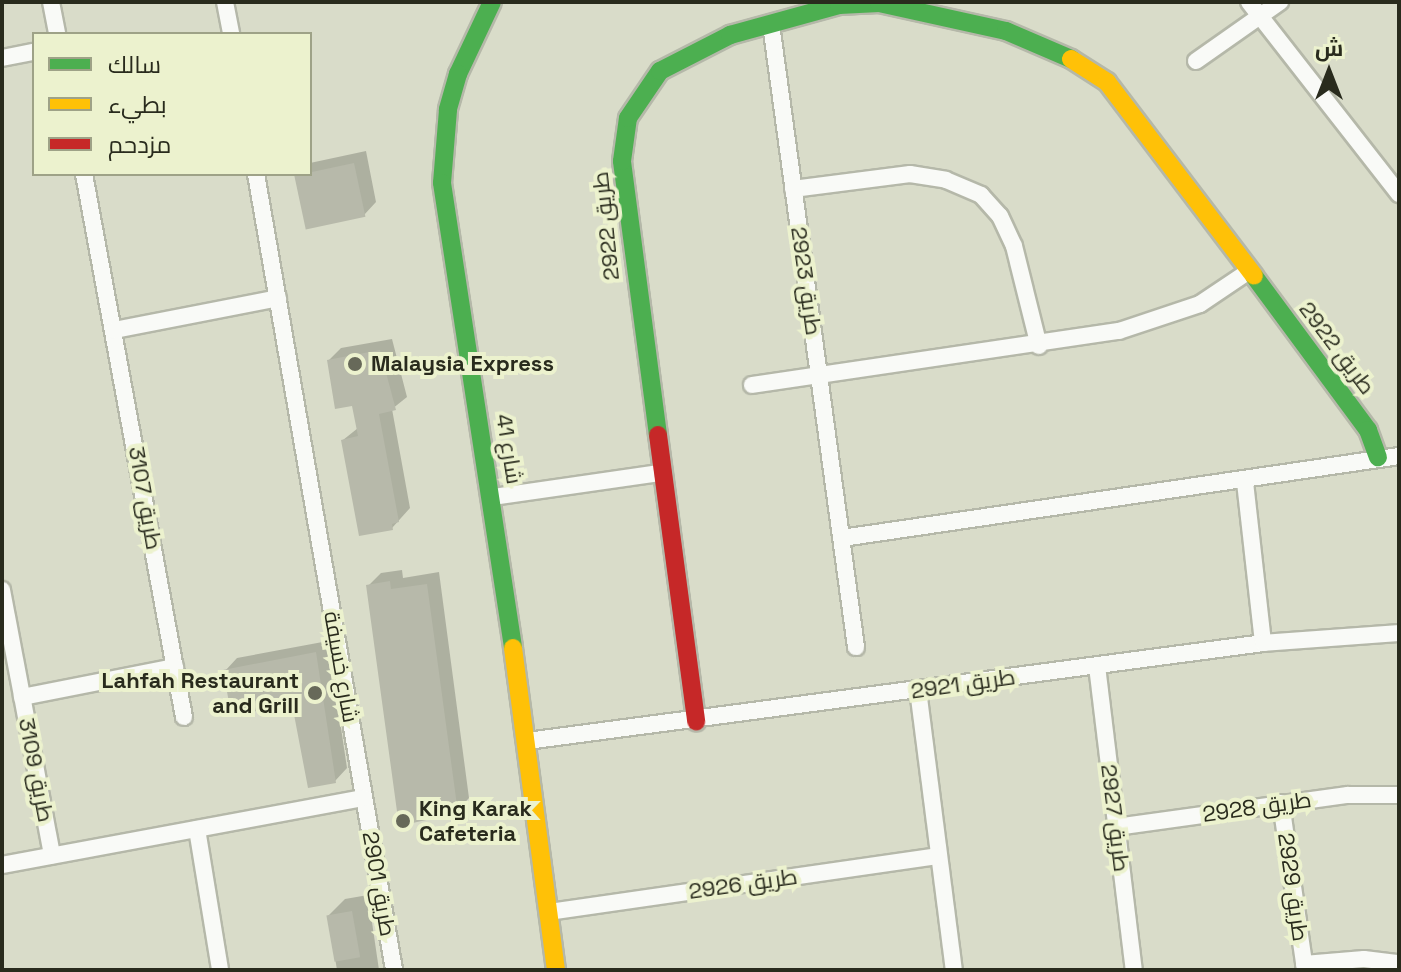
<!DOCTYPE html>
<html>
<head>
<meta charset="utf-8">
<style>
	body { margin:0 }
	#map { position:relative; width:1401px; height:972px; overflow:hidden; background:#d9dcc9; font-family:"Space Grotesk",Cairo,sans-serif }
	div>[style] { position:absolute }
	.shadow>* { inset:0; background:#0003 }
	.building>* { inset:0; background:#b7b9aa; transform-origin:0 0 }
	.roads { filter:drop-shadow(2px 0 #b5b8a9) drop-shadow(-2px 0 #b5b8a9) drop-shadow(0 2px #b5b8a9) drop-shadow(0 -2px #b5b8a9) }
	.street>* { height:16px; margin:-8px; padding:0 8px; transform-origin:8px; border-radius:8px; background:#f9faf7 }
	.fast>* { height:18px; margin:-9px; padding:0 9px; transform-origin:9px; border-radius:9px; background:#4caf50 }
	.slow>* { height:18px; margin:-9px; padding:0 9px; transform-origin:9px; border-radius:9px; background:#ffc107 }
	.jam>* { height:18px; margin:-9px; padding:0 9px; transform-origin:9px; border-radius:9px; background:#c62828 }
	.dots>* { width:22px; height:22px; translate:-50% -50%; box-sizing:border-box; border:4px solid #ecf2ce; border-radius:50% }
	span { translate:-50% -50%; white-space:nowrap; text-align:center; line-height:1.15; -webkit-text-stroke:8px #ecf2ce; paint-order:stroke }
	.street-label { font-size:22px; color:#292b1d }
	.poi-label { font-size:22px; color:#292b1d; font-weight:700 }
	.left { translate:0 -50%; text-align:left }
	.right { translate:-100% -50%; text-align:right }
	.frame { position:absolute; inset:0; border:4px solid #292b1d; pointer-events:none }
	.legend { position:absolute; left:32px; top:32px; width:280px; height:144px; box-sizing:border-box; background:#ecf2ce; border:2px solid #9ea287; margin:0; padding:10px 14px; list-style:none; font-size:24px; color:#292b1d }
	.legend li { display:flex; align-items:center; gap:16px; height:40px }
	.legend b { width:40px; border:2px solid #9ea287 }
	.north { position:absolute; left:1289px; top:32px; width:80px; height:80px; -webkit-text-stroke:6px #ecf2ce; paint-order:stroke; rotate:0deg; font-size:22px; font-weight:700; line-height:32px; text-align:center; color:#292b1d }
	.north::after { content:''; display:block; margin:auto; width:28px; height:36px; background:#292b1d; clip-path:polygon(50% 0,100% 100%,50% 72%,0 100%) }
</style>
</head>
<body>
<div id="map">
	<div class="shadow">
		<i style="clip-path:polygon(366px 151px,376px 202px,364px 215px,297px 175px,310px 174px,310px 163px)"></i>
		<i style="clip-path:polygon(392px 339px,407px 397px,392px 409px,410px 508px,392px 528px,343px 440px,358px 428px,353px 403px,329px 360px,341px 348px)"></i>
		<i style="clip-path:polygon(402px 570px,403px 578px,439px 572px,469px 798px,457px 811px,368px 586px,381px 573px)"></i>
		<i style="clip-path:polygon(328px 641px,347px 768px,335px 781px,294px 702px,225px 671px,237px 658px)"></i>
		<i style="clip-path:polygon(368px 895px,379px 970px,337px 970px,328px 916px,345px 899px)"></i>
	</div>
	<div class="building">
		<i style="left:354px;top:163px;width:55px;height:61px;rotate:78deg"></i>
		<i style="clip-path:polygon(380px 350px,396px 410px,379px 414px,399px 522px,392px 524px,393px 530px,359px 536px,341px 440px,358px 436px,352px 406px,335px 409px,327px 360px)"></i>
		<i style="clip-path:polygon(390px 581px,391px 589px,427px 584px,458px 813px,399px 826px,366px 585px)"></i>
		<i style="clip-path:polygon(316px 652px,336px 783px,308px 788px,292px 704px,247px 713px,230px 708px,223px 670px)"></i>
		<i style="left:352px;top:911px;width:47px;height:26px;rotate:80deg"></i>
	</div>
	<div class="roads">
		<div class="street">
			<i style="left:51px;top:2px;width:33px;rotate:79deg"></i>
			<i style="left:225px;top:2px;width:33px;rotate:79deg"></i>
			<i style="left:1249px;top:2px;width:244px;rotate:52deg"></i>
			<i style="left:771px;top:24px;width:629px;rotate:82.23deg"></i>
			<i style="left:2px;top:58px;width:33px;rotate:-11deg"></i>
			<i style="left:1196px;top:61px;width:103px;rotate:-35.1deg"></i>
			<i style="left:84px;top:174px;width:552px;rotate:79.57deg"></i>
			<i style="left:256px;top:174px;width:808px;rotate:80.16deg"></i>
			<i style="left:793px;top:189px;width:118px;rotate:-7.3deg"></i>
			<i style="left:910px;top:174px;width:36px;rotate:9deg"></i>
			<i style="left:946px;top:180px;width:38px;rotate:23deg"></i>
			<i style="left:981px;top:195px;width:28px;rotate:48deg"></i>
			<i style="left:1000px;top:216px;width:33px;rotate:65deg"></i>
			<i style="left:1014px;top:246px;width:103px;rotate:76deg"></i>
			<i style="left:114px;top:330px;width:167px;rotate:-11deg"></i>
			<i style="left:752px;top:385px;width:371px;rotate:-8.4deg"></i>
			<i style="left:1119px;top:331px;width:85px;rotate:-18.4deg"></i>
			<i style="left:1200px;top:304px;width:59px;rotate:-34deg"></i>
			<i style="left:1245px;top:482px;width:162px;rotate:83.6deg"></i>
			<i style="left:493px;top:497px;width:169px;rotate:-8.2deg"></i>
			<i style="left:842px;top:538px;width:563px;rotate:-8.37deg"></i>
			<i style="left:2px;top:590px;width:270px;rotate:79.3deg"></i>
			<i style="left:1097px;top:666px;width:306px;rotate:83.1deg"></i>
			<i style="left:918px;top:690px;width:282px;rotate:82.7deg"></i>
			<i style="left:22px;top:697px;width:156px;rotate:-11.1deg"></i>
			<i style="left:527px;top:741px;width:742px;rotate:-7.58deg"></i>
			<i style="left:1263px;top:643px;width:136px;rotate:-4.2deg"></i>
			<i style="left:1281px;top:803px;width:169px;rotate:81.8deg"></i>
			<i style="left:1116px;top:827px;width:234px;rotate:-7.9deg"></i>
			<i style="left:1348px;top:795px;width:51px"></i>
			<i style="left:197px;top:829px;width:143px;rotate:80.7deg"></i>
			<i style="left:2px;top:865px;width:368px;rotate:-10.5deg"></i>
			<i style="left:549px;top:912px;width:393px;rotate:-8.2deg"></i>
			<i style="left:1304px;top:964px;width:60px;rotate:-4.8deg"></i>
			<i style="left:1364px;top:959px;width:35px;rotate:7deg"></i>
		</div>
		<div class="fast">
			<i style="left:492px;top:2px;width:80px;rotate:115.3deg"></i>
			<i style="left:458px;top:74px;width:37px;rotate:106deg"></i>
			<i style="left:448px;top:110px;width:73px;rotate:94.7deg"></i>
			<i style="left:442px;top:183px;width:470px;rotate:81.3deg"></i>
			<i style="left:1254px;top:276px;width:192px;rotate:53.5deg"></i>
			<i style="left:1368px;top:430px;width:29px;rotate:70deg"></i>
			<i style="left:658px;top:435px;width:276px;rotate:-97.5deg"></i>
			<i style="left:622px;top:161px;width:43px;rotate:-82.1deg"></i>
			<i style="left:628px;top:118px;width:57px;rotate:-55.8deg"></i>
			<i style="left:660px;top:71px;width:79px;rotate:-27.2deg"></i>
			<i style="left:730px;top:35px;width:113px;rotate:-15.4deg"></i>
			<i style="left:839px;top:5px;width:40px;rotate:-2.9deg"></i>
			<i style="left:879px;top:3px;width:130px;rotate:12.4deg"></i>
			<i style="left:1006px;top:31px;width:71px;rotate:23.3deg"></i>
		</div>
		<div class="slow">
			<i style="left:1071px;top:59px;width:43px;rotate:32.6deg"></i>
			<i style="left:1107px;top:82px;width:243px;rotate:52.8deg"></i>
			<i style="left:513px;top:648px;width:325px;rotate:82.4deg"></i>
		</div>
		<div class="jam">
			<i style="left:658px;top:435px;width:289px;rotate:82.4deg"></i>
		</div>
	</div>
	<div class="dots">
		<i style="left:355px;top:364px;background:#676959"></i>
		<i style="left:315px;top:693px;background:#676959"></i>
		<i style="left:403px;top:821px;background:#676959"></i>
	</div>
	<div class="street-label">
		<span style="left:606px;top:226px;rotate:-96deg">طريق 2922</span>
		<span style="left:806px;top:281px;rotate:82deg">طريق 2923</span>
		<span style="left:1337px;top:348px;rotate:53deg">طريق 2922</span>
		<span style="left:509px;top:449px;rotate:81deg">شارع 41</span>
		<span style="left:145px;top:498px;rotate:80deg">طريق 3107</span>
		<span style="left:341px;top:667px;rotate:80deg">شارع خسيفة</span>
		<span style="left:963px;top:684px;rotate:-8deg">طريق 2921</span>
		<span style="left:36px;top:770px;rotate:79deg">طريق 3109</span>
		<span style="left:1257px;top:807px;rotate:-8deg">طريق 2928</span>
		<span style="left:1115px;top:818px;rotate:83deg">طريق 2927</span>
		<span style="left:379px;top:884px;rotate:80deg">طريق 2901</span>
		<span style="left:743px;top:884px;rotate:-8deg">طريق 2926</span>
		<span style="left:1293px;top:887px;rotate:82deg">طريق 2929</span>
	</div>
	<div class="poi-label">
		<span class="left" style="left:371px;top:364px">Malaysia Express</span>
		<span class="right" style="left:299px;top:693px">Lahfah Restaurant<br>and Grill</span>
		<span class="left" style="left:419px;top:821px">King Karak<br>Cafeteria</span>
	</div>
	<div class="frame"></div>
	<ul class="legend">
	<li><b style="height:10px;background:#4caf50"></b>سالك</li>
	<li><b style="height:10px;background:#ffc107"></b>بطيء</li>
	<li><b style="height:10px;background:#c62828"></b>مزدحم</li>
	</ul>
	<div class="north">ش</div>
</div>
</body>
</html>
